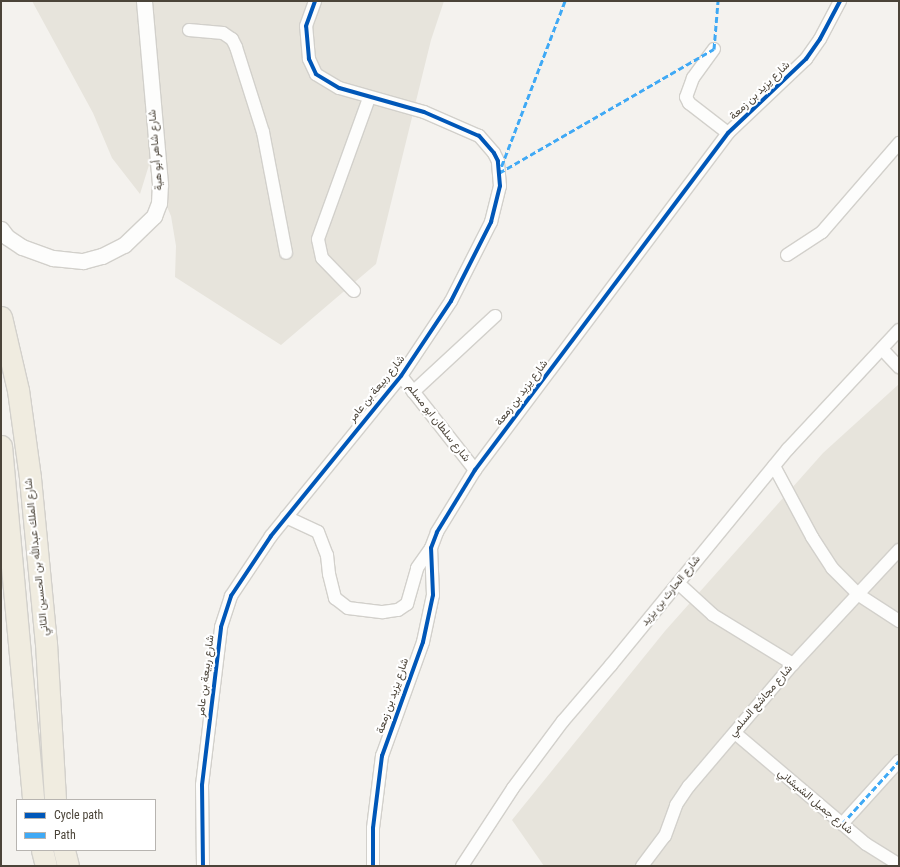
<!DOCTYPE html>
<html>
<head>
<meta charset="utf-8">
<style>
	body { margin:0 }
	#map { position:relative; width:900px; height:867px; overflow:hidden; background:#f4f2ee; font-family:"Roboto Condensed",Vazirmatn,sans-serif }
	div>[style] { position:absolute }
	.residential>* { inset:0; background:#e7e4dc }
	.roads { filter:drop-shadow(1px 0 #d2d0cb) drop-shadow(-1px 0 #d2d0cb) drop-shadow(0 1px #d2d0cb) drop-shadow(0 -1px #d2d0cb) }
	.minor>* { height:12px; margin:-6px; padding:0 6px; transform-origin:6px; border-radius:6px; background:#fdfdfc }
	.tertiary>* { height:15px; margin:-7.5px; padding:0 7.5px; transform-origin:7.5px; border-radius:7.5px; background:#fdfdfc }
	.trunk>* { height:21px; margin:-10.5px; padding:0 10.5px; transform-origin:10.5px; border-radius:10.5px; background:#f0ece0 }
	.quiet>* { height:3px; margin-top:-1.5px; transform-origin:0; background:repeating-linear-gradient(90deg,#3fa9f5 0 6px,transparent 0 9px) }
	.cycleway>* { height:4px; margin:-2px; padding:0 2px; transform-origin:2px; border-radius:2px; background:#0057b8 }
	span { translate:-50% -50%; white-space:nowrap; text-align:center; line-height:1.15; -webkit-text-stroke:4px #fff; paint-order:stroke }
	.street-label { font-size:11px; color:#4b4439 }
	.frame { position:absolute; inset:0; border:2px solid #4b4439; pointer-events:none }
	.legend { position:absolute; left:16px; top:799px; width:140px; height:52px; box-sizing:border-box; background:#fff; border:1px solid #b7b4b0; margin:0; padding:5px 7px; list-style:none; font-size:12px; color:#4b4439 }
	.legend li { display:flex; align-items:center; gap:8px; height:20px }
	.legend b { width:20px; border:1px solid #b7b4b0 }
</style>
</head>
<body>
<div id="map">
	<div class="residential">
		<i style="clip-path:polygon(32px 1px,444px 1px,431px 40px,376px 264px,281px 345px,175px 277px,176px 246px,171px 216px,149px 165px,140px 194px,112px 158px,93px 113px)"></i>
		<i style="clip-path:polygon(899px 384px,899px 866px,544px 866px,512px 820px,665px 631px,823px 453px)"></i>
	</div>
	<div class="roads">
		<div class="minor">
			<i style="left:189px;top:30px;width:34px;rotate:5deg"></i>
			<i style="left:223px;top:33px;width:11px;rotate:34deg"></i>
			<i style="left:232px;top:39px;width:9px;rotate:63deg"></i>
			<i style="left:236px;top:47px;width:89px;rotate:72.4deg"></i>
			<i style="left:263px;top:132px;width:123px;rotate:79.2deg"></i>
			<i style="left:714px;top:49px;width:36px;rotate:126deg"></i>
			<i style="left:693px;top:78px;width:20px;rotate:110deg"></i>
			<i style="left:686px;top:97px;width:7px;rotate:63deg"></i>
			<i style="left:689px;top:103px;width:49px;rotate:37.6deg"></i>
			<i style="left:787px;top:255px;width:42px;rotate:-33.3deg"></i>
			<i style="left:822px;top:232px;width:118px;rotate:-49.1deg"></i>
			<i style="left:354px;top:291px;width:46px;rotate:-134.1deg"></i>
			<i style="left:322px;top:258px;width:19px;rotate:-102deg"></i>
			<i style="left:318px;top:239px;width:150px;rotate:-70.1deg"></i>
			<i style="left:882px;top:349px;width:25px;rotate:47deg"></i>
			<i style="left:401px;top:376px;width:120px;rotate:51.8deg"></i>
			<i style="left:413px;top:392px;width:112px;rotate:-42.8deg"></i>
			<i style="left:774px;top:466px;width:81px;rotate:61.8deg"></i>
			<i style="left:812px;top:537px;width:37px;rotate:57deg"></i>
			<i style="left:832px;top:568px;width:38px;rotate:45deg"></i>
			<i style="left:859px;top:595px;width:48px;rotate:33deg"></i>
			<i style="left:286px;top:517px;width:35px;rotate:25deg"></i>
			<i style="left:318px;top:532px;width:25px;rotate:69deg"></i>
			<i style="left:327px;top:555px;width:19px;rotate:84deg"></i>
			<i style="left:329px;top:574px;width:25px;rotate:76deg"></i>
			<i style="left:335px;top:598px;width:16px;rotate:38deg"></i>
			<i style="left:348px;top:608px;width:35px;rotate:7deg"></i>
			<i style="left:383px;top:612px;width:15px;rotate:-8deg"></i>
			<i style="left:398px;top:610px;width:11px;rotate:-34deg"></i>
			<i style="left:407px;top:604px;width:37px;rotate:-74deg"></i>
			<i style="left:417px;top:568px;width:24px;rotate:-55deg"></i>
			<i style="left:678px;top:583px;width:47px;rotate:42.4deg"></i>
			<i style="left:713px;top:615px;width:94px;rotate:31.5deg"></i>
			<i style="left:735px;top:733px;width:172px;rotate:40.3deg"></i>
			<i style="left:866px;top:844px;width:39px;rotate:32deg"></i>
			<i style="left:842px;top:824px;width:85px;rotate:-47.9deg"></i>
			<i style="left:203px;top:866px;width:81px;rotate:-90.7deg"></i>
			<i style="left:202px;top:785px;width:159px;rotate:-83.1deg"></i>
			<i style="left:221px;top:627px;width:33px;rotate:-72deg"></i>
			<i style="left:231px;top:596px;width:72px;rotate:-56.3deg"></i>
			<i style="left:271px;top:536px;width:206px;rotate:-50.9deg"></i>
			<i style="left:401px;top:376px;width:90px;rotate:-56.3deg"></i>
			<i style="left:451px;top:301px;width:89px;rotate:-63.1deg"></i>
			<i style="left:491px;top:222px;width:37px;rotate:-76deg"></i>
			<i style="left:500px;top:186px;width:25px;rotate:-95deg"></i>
			<i style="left:498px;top:161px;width:9px;rotate:-117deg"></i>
			<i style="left:494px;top:153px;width:23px;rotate:-131deg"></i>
			<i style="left:479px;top:136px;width:60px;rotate:-156.4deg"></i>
			<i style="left:424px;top:112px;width:88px;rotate:-164.2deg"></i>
			<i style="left:339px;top:88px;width:27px;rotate:-149deg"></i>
			<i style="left:316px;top:74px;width:17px;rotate:-115deg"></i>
			<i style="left:309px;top:59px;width:33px;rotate:-95deg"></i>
			<i style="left:306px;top:26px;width:27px;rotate:-70deg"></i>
			<i style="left:373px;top:866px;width:38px;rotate:-90deg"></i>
			<i style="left:373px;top:828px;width:73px;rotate:-82.9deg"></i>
			<i style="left:382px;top:756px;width:121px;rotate:-70.2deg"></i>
			<i style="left:423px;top:642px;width:48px;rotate:-78deg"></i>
			<i style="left:433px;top:595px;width:47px;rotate:-92.4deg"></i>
			<i style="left:431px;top:548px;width:17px;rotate:-69deg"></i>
			<i style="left:437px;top:532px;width:73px;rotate:-58.5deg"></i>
			<i style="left:475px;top:470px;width:421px;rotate:-53.1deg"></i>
			<i style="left:728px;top:133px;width:108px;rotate:-43.5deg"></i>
			<i style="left:806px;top:59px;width:24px;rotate:-55deg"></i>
			<i style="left:820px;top:39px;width:43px;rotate:-62.2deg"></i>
			<i style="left:462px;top:866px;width:93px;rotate:-56.8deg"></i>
			<i style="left:513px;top:788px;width:84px;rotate:-53.3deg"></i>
			<i style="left:563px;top:721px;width:74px;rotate:-49.4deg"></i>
			<i style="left:611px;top:665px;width:279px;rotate:-50.7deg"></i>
			<i style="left:788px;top:449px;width:163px;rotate:-47deg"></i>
			<i style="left:642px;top:866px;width:38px;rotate:-53deg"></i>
			<i style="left:665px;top:836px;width:33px;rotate:-70deg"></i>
			<i style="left:676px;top:805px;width:23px;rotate:-56deg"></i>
			<i style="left:689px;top:786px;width:160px;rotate:-49.6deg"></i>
			<i style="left:793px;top:664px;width:156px;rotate:-47.1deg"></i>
		</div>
		<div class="tertiary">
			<i style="left:1px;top:229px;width:10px;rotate:53deg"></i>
			<i style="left:7px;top:237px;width:18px;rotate:34deg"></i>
			<i style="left:22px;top:247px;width:33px;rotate:20deg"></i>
			<i style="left:53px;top:258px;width:30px;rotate:6deg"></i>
			<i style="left:83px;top:261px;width:20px;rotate:-15deg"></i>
			<i style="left:102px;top:256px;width:25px;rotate:-27deg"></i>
			<i style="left:124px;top:245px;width:42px;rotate:-44deg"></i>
			<i style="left:154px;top:216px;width:14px;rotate:-69deg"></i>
			<i style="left:159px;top:203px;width:19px;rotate:-87deg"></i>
			<i style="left:160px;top:184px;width:184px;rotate:-95deg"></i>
		</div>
		<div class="trunk">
			<i style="left:1px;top:317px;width:75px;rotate:76.9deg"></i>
			<i style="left:18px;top:390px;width:89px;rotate:82.2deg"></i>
			<i style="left:30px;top:478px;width:166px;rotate:84.5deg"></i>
			<i style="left:46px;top:643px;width:157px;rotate:86.7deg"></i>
			<i style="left:1px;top:446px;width:355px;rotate:84.8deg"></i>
			<i style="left:42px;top:850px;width:16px;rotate:76deg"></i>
			<i style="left:64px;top:850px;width:16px;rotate:76deg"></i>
		</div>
	</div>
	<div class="quiet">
		<i style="left:565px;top:1px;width:184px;rotate:111deg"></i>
		<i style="left:499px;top:173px;width:248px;rotate:-30deg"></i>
		<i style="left:714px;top:49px;width:48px;rotate:-85.2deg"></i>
		<i style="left:842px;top:824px;width:85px;rotate:-47.9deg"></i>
	</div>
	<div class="cycleway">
		<i style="left:203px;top:866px;width:81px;rotate:-90.7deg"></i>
		<i style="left:202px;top:785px;width:159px;rotate:-83.1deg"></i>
		<i style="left:221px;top:627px;width:33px;rotate:-72deg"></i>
		<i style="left:231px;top:596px;width:72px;rotate:-56.3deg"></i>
		<i style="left:271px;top:536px;width:206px;rotate:-50.9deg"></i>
		<i style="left:401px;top:376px;width:90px;rotate:-56.3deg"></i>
		<i style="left:451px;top:301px;width:89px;rotate:-63.1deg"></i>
		<i style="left:491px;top:222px;width:37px;rotate:-76deg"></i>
		<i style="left:500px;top:186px;width:25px;rotate:-95deg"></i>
		<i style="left:498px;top:161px;width:9px;rotate:-117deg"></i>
		<i style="left:494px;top:153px;width:23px;rotate:-131deg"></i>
		<i style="left:479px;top:136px;width:60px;rotate:-156.4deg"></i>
		<i style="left:424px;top:112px;width:88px;rotate:-164.2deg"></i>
		<i style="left:339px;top:88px;width:27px;rotate:-149deg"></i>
		<i style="left:316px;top:74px;width:17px;rotate:-115deg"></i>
		<i style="left:309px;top:59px;width:33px;rotate:-95deg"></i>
		<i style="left:306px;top:26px;width:27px;rotate:-70deg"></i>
		<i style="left:373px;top:866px;width:38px;rotate:-90deg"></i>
		<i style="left:373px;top:828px;width:73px;rotate:-82.9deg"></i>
		<i style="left:382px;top:756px;width:121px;rotate:-70.2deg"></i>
		<i style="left:423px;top:642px;width:48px;rotate:-78deg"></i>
		<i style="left:433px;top:595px;width:47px;rotate:-92.4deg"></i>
		<i style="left:431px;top:548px;width:17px;rotate:-69deg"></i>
		<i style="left:437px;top:532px;width:73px;rotate:-58.5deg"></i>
		<i style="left:475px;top:470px;width:421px;rotate:-53.1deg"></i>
		<i style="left:728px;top:133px;width:108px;rotate:-43.5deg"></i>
		<i style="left:806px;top:59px;width:24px;rotate:-55deg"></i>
		<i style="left:820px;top:39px;width:43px;rotate:-62.2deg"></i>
	</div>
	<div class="street-label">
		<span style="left:760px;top:91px;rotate:-44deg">شارع يزيد بن زمعة</span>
		<span style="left:156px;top:150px;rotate:-95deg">شارع شاهر أبو هية</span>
		<span style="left:377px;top:389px;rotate:-51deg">شارع ربيعة بن عامر</span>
		<span style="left:522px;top:393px;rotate:-53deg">شارع يزيد بن زمعة</span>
		<span style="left:438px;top:423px;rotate:52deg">شارع سلطان ابو مسلم</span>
		<span style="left:37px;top:557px;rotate:-96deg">شارع الملك عبدالله بن الحسين الثاني</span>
		<span style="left:671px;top:591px;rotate:-51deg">شارع الحارث بن يزيد</span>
		<span style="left:206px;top:676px;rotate:-83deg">شارع ربيعة بن عامر</span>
		<span style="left:393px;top:696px;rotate:-71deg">شارع يزيد بن زمعة</span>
		<span style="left:761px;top:701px;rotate:-49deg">شارع مجاشع السلمي</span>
		<span style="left:815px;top:802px;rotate:40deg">شارع جميل الشيشاني</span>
	</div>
	<div class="frame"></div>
	<ul class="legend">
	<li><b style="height:5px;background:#0057b8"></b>Cycle path</li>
	<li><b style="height:5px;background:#3fa9f5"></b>Path</li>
	</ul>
</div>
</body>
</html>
